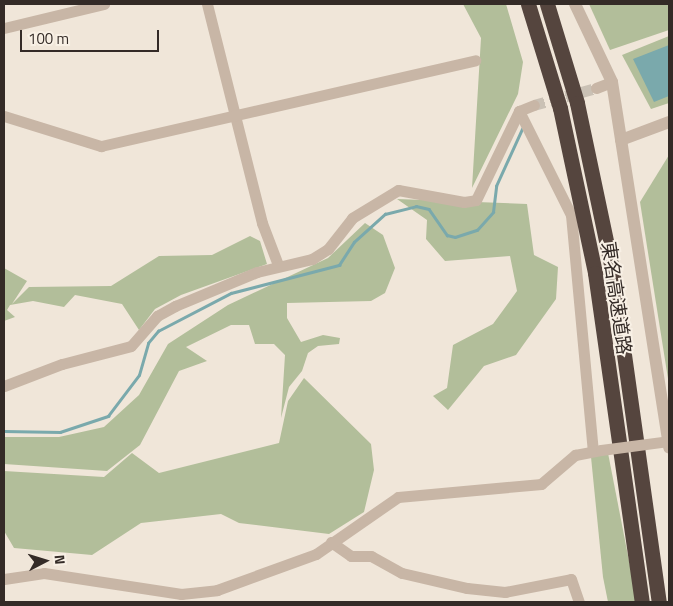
<!DOCTYPE html>
<html>
<head>
<meta charset="utf-8">
<style>
	body { margin:0 }
	#map { position:relative; width:673px; height:606px; overflow:hidden; background:#f0e6d9; font-family:"Titillium Web","Noto Sans JP",sans-serif }
	div>[style] { position:absolute }
	.green>* { inset:0; background:#b2be9a }
	.water>* { inset:0; background:#7aa9ac }
	.stream>* { height:2.5px; margin:-1.25px; padding:0 1.25px; transform-origin:1.25px; border-radius:1.25px; background:#7aa9ac }
	.minor-tunnel>* { height:11px; margin-top:-5.5px; transform-origin:0; background:repeating-linear-gradient(90deg,#cac1b5 0 11px,transparent 0 16.5px) }
	.minor>* { height:11px; margin:-5.5px; padding:0 5.5px; transform-origin:5.5px; border-radius:5.5px; background:#c8b6a6 }
	.tertiary>* { height:12px; margin:-6px; padding:0 6px; transform-origin:6px; border-radius:6px; background:#c8b6a6 }
	.motorway>* { height:15px; margin:-7.5px; padding:0 7.5px; transform-origin:7.5px; border-radius:7.5px; background:#55453e }
	.minor-bridge>* { height:11px; margin:-5.5px; padding:0 5.5px; transform-origin:5.5px; border-radius:5.5px; background:#c8b6a6 }
	span { translate:-50% -50%; white-space:nowrap; text-align:center; line-height:1.15; -webkit-text-stroke:4px #f8f0e5; paint-order:stroke }
	.street-label { font-size:19px; color:#342b27 }
	.frame { position:absolute; inset:0; border:5px solid #342b27; pointer-events:none }
	.north { position:absolute; left:20px; top:536px; width:50px; height:50px; -webkit-text-stroke:4px #f8f0e5; paint-order:stroke; rotate:85deg; font-size:14px; font-weight:700; line-height:20px; text-align:center; color:#342b27 }
	.north::after { content:''; display:block; margin:auto; width:18px; height:22px; background:#342b27; clip-path:polygon(50% 0,100% 100%,50% 72%,0 100%) }
	.scale { position:absolute; left:20px; top:30px; width:139px; height:22px; box-sizing:border-box; border:2px solid #342b27; border-top:0; padding-left:6px; font-size:15px; line-height:18px; white-space:nowrap; color:#342b27; -webkit-text-stroke:4px #f8f0e5; paint-order:stroke }
</style>
</head>
<body>
<div id="map">
	<div class="green">
		<i style="clip-path:polygon(463px 4px,506px 4px,523px 62px,518px 94px,472px 188px,481px 38px)"></i>
		<i style="clip-path:polygon(589px 4px,669px 4px,669px 30px,610px 50px)"></i>
		<i style="clip-path:polygon(669px 36px,669px 103px,651px 109px,622px 55px)"></i>
		<i style="clip-path:polygon(669px 155px,669px 385px,640px 202px)"></i>
		<i style="clip-path:polygon(397px 199px,527px 204px,534px 255px,558px 267px,556px 299px,516px 355px,484px 366px,448px 410px,433px 396px,447px 388px,453px 345px,493px 324px,517px 291px,510px 256px,445px 261px,426px 239px,427px 220px)"></i>
		<i style="clip-path:polygon(365px 223px,383px 235px,395px 268px,385px 293px,371px 301px,287px 303px,287px 318px,301px 342px,323px 335px,340px 338px,339px 344px,318px 346px,308px 353px,302px 371px,289px 387px,281px 418px,285px 355px,274px 344px,255px 344px,249px 325px,231px 325px,186px 347px,207px 361px,179px 371px,140px 445px,107px 471px,4px 464px,4px 437px,59px 437px,104px 427px,139px 395px,168px 344px,228px 305px,328px 258px)"></i>
		<i style="clip-path:polygon(250px 236px,260px 241px,267px 264px,181px 295px,155px 309px,139px 330px,122px 304px,75px 295px,64px 307px,33px 301px,10px 305px,7px 310px,15px 317px,4px 321px,4px 268px,27px 281px,12px 304px,29px 287px,111px 286px,159px 256px,212px 255px)"></i>
		<i style="clip-path:polygon(304px 378px,371px 444px,374px 470px,364px 512px,329px 534px,239px 523px,221px 514px,141px 523px,92px 555px,14px 548px,4px 531px,4px 471px,104px 477px,132px 453px,159px 473px,279px 443px,288px 401px)"></i>
		<i style="clip-path:polygon(608px 453px,637px 602px,608px 602px,603px 577px,591px 457px)"></i>
	</div>
	<div class="water">
		<i style="clip-path:polygon(669px 45px,669px 96px,654px 102px,633px 59px)"></i>
	</div>
	<div class="stream">
		<i style="left:4px;top:431px;width:56px;rotate:1deg"></i>
		<i style="left:60px;top:432px;width:51px;rotate:-18.4deg"></i>
		<i style="left:108px;top:416px;width:51px;rotate:-52.9deg"></i>
		<i style="left:139px;top:375px;width:33px;rotate:-74deg"></i>
		<i style="left:148px;top:343px;width:16px;rotate:-50deg"></i>
		<i style="left:158px;top:331px;width:82px;rotate:-27.5deg"></i>
		<i style="left:231px;top:293px;width:112px;rotate:-14.5deg"></i>
		<i style="left:339px;top:265px;width:27px;rotate:-57deg"></i>
		<i style="left:354px;top:242px;width:42px;rotate:-42.1deg"></i>
		<i style="left:385px;top:214px;width:32px;rotate:-14deg"></i>
		<i style="left:416px;top:206px;width:13px;rotate:13deg"></i>
		<i style="left:429px;top:209px;width:32px;rotate:55deg"></i>
		<i style="left:447px;top:235px;width:8px;rotate:14deg"></i>
		<i style="left:455px;top:237px;width:23px;rotate:-18deg"></i>
		<i style="left:477px;top:230px;width:24px;rotate:-48deg"></i>
		<i style="left:493px;top:212px;width:26px;rotate:-83deg"></i>
		<i style="left:496px;top:186px;width:63px;rotate:-65.5deg"></i>
	</div>
	<div class="minor-tunnel">
		<i style="left:534px;top:105px;width:64px;rotate:-15.3deg"></i>
	</div>
	<div class="minor">
		<i style="left:207px;top:4px;width:226px;rotate:75.9deg"></i>
		<i style="left:262px;top:223px;width:45px;rotate:69.1deg"></i>
		<i style="left:4px;top:28px;width:103px;rotate:-13.5deg"></i>
		<i style="left:596px;top:88px;width:17px;rotate:-21deg"></i>
		<i style="left:519px;top:111px;width:116px;rotate:63.4deg"></i>
		<i style="left:571px;top:215px;width:236px;rotate:84.7deg"></i>
		<i style="left:4px;top:116px;width:102px;rotate:17.2deg"></i>
		<i style="left:101px;top:146px;width:384px;rotate:-12.9deg"></i>
		<i style="left:4px;top:386px;width:62px;rotate:-20.8deg"></i>
		<i style="left:62px;top:364px;width:71px;rotate:-14.6deg"></i>
		<i style="left:131px;top:346px;width:40px;rotate:-49deg"></i>
		<i style="left:157px;top:316px;width:21px;rotate:-29deg"></i>
		<i style="left:175px;top:306px;width:89px;rotate:-22.5deg"></i>
		<i style="left:257px;top:272px;width:57px;rotate:-13.3deg"></i>
		<i style="left:312px;top:259px;width:19px;rotate:-32deg"></i>
		<i style="left:328px;top:249px;width:39px;rotate:-52deg"></i>
		<i style="left:352px;top:218px;width:54px;rotate:-31.3deg"></i>
		<i style="left:398px;top:190px;width:67px;rotate:10.3deg"></i>
		<i style="left:464px;top:202px;width:12px;rotate:-9deg"></i>
		<i style="left:476px;top:200px;width:99px;rotate:-64.2deg"></i>
		<i style="left:519px;top:111px;width:16px;rotate:-22deg"></i>
		<i style="left:331px;top:542px;width:24px;rotate:35deg"></i>
		<i style="left:351px;top:556px;width:20px"></i>
		<i style="left:371px;top:556px;width:35px;rotate:29deg"></i>
		<i style="left:402px;top:573px;width:67px;rotate:13deg"></i>
		<i style="left:467px;top:588px;width:38px;rotate:6deg"></i>
		<i style="left:505px;top:592px;width:67px;rotate:-11.1deg"></i>
		<i style="left:571px;top:579px;width:24px;rotate:71deg"></i>
		<i style="left:4px;top:579px;width:40px;rotate:-8.5deg"></i>
		<i style="left:44px;top:573px;width:139px;rotate:8.7deg"></i>
		<i style="left:181px;top:594px;width:36px;rotate:-6deg"></i>
		<i style="left:217px;top:590px;width:105px;rotate:-20deg"></i>
		<i style="left:316px;top:554px;width:100px;rotate:-34.8deg"></i>
		<i style="left:398px;top:497px;width:144px;rotate:-5.2deg"></i>
		<i style="left:541px;top:484px;width:45px;rotate:-40.5deg"></i>
		<i style="left:575px;top:455px;width:26px;rotate:-11deg"></i>
	</div>
	<div class="tertiary">
		<i style="left:575px;top:4px;width:86px;rotate:64.6deg"></i>
		<i style="left:612px;top:82px;width:370px;rotate:81.1deg"></i>
		<i style="left:621px;top:140px;width:51px;rotate:-20.6deg"></i>
	</div>
	<div class="motorway">
		<i style="left:528px;top:4px;width:109px;rotate:72.9deg"></i>
		<i style="left:560px;top:108px;width:169px;rotate:78deg"></i>
		<i style="left:595px;top:273px;width:332px;rotate:81.9deg"></i>
		<i style="left:547px;top:4px;width:103px;rotate:73.1deg"></i>
		<i style="left:577px;top:103px;width:170px;rotate:78.1deg"></i>
		<i style="left:612px;top:269px;width:336px;rotate:82deg"></i>
	</div>
	<div class="minor-bridge">
		<i style="left:601px;top:450px;width:62px;rotate:-7.5deg"></i>
	</div>
	<div class="street-label">
		<span style="left:617px;top:298px;rotate:82deg">東名高速道路</span>
	</div>
	<div class="frame"></div>
	<div class="north">N</div>
	<div class="scale">100 m</div>
</div>
</body>
</html>
